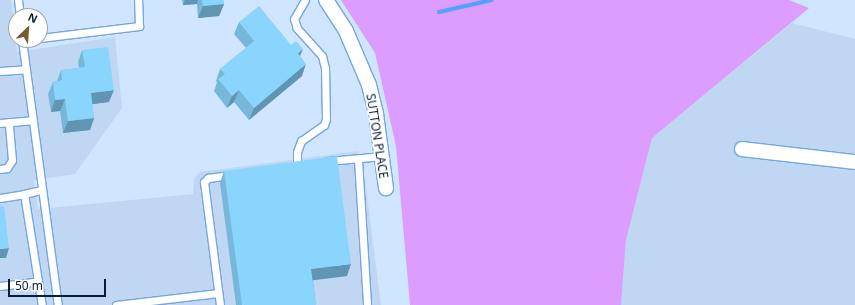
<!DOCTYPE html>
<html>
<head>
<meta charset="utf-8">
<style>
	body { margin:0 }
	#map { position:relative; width:855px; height:305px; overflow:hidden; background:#d0e5ff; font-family:"Noto Sans",sans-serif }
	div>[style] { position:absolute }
	.built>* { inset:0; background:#c0d7f3 }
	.green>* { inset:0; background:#dd9dfe }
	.stream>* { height:4px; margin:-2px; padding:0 2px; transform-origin:2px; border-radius:2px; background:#52a1fd }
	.roads { filter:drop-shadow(1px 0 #73a6e2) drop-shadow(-1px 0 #73a6e2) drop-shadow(0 1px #73a6e2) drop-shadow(0 -1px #73a6e2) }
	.lane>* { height:7px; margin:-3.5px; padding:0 3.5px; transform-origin:3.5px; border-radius:3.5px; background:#fff }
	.street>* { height:14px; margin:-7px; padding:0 7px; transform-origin:7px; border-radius:7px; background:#fff }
	.wall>* { inset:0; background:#77b7da }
	.shaded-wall>* { inset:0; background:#6195b2 }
	.building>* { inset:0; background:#8ad5fe }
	span { translate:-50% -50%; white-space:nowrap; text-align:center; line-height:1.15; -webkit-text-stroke:4px #fff; paint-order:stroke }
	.street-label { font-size:12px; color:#091e35 }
	.north { position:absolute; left:8px; top:8px; width:40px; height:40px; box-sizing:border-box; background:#fff; border:1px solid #9da5ae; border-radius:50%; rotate:25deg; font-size:11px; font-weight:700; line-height:16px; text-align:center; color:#091e35 }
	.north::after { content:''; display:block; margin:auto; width:14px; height:18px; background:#795a2f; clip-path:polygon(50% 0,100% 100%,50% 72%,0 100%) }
	.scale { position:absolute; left:8px; top:279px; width:98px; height:18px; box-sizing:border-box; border:2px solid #091e35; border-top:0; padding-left:5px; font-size:12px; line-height:14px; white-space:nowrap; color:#091e35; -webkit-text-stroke:3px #fff; paint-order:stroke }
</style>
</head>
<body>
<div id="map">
	<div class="built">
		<i style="clip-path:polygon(0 0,11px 0,17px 52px,115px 37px,122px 108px,75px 174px,34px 180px,38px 209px,193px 194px,194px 179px,199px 172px,359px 151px,366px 188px,381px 305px,0 305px)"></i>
		<i style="clip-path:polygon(792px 23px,855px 39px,855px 305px,621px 305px,626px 240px,652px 138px)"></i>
	</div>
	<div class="green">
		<i style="clip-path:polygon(341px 0,789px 0,809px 8px,652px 138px,626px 240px,621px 305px,410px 305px,396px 146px,375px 53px)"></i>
	</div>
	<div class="stream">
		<i style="left:439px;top:12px;width:54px;rotate:-12.8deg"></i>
	</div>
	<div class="roads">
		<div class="lane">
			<i style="left:18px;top:0;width:16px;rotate:83deg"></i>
			<i style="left:40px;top:38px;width:100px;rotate:-6.9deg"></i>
			<i style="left:139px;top:26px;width:26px;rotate:-92deg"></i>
			<i style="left:22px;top:40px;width:267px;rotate:82.3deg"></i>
			<i style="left:0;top:71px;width:26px;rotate:-4deg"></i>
			<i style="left:0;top:123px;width:32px;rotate:-5deg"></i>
			<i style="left:358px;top:160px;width:145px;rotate:86.4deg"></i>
			<i style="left:328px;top:161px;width:55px;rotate:-5.2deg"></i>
			<i style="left:297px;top:166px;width:14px;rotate:-90deg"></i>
			<i style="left:297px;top:152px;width:12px;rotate:-70deg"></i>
			<i style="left:301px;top:141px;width:28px;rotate:-35deg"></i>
			<i style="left:324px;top:125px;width:6px;rotate:-72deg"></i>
			<i style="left:326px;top:119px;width:51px;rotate:-91.1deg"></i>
			<i style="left:325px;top:68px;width:12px;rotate:-104deg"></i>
			<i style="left:322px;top:56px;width:38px;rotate:-132deg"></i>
			<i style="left:297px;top:28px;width:9px;rotate:-108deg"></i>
			<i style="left:294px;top:19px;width:22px;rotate:-60deg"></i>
			<i style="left:0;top:169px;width:7px;rotate:-8deg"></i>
			<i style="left:7px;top:168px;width:9px;rotate:-58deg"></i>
			<i style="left:12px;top:160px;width:38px;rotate:-95deg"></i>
			<i style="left:0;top:198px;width:24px;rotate:-9deg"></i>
			<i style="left:38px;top:281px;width:24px;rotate:81deg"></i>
			<i style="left:0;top:286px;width:38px;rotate:-7deg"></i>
			<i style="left:38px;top:281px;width:88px;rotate:-99.1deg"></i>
			<i style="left:24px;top:194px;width:18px;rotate:-13deg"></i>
			<i style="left:116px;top:305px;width:103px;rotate:-6.7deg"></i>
			<i style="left:220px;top:305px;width:124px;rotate:-97.4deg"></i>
			<i style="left:204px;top:182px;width:6px;rotate:-45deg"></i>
			<i style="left:208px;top:178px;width:22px;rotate:-8deg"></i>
		</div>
		<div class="street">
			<i style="left:326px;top:0;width:37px;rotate:57deg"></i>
			<i style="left:346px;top:31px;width:59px;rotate:66.9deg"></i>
			<i style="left:369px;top:85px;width:30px;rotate:76deg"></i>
			<i style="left:376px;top:114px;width:75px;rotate:82.3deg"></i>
			<i style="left:742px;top:149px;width:114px;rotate:6.6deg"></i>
		</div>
	</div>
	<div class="wall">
		<i style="clip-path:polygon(182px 0,223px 0,224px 4px,219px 16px,198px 18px,197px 4px,183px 5px)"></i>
		<i style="clip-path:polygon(239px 22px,291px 45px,300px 56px,302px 76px,249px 120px,234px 102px,227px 108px,214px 91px,217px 82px,216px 81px,220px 69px,246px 48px,234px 34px)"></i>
		<i style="clip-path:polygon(82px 50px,109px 102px,92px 104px,94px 118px,90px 130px,63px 133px,60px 111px,51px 112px,48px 94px,53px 82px,57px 81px,61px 70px,79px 68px,78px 62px)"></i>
		<i style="clip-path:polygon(224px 171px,347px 276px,313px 280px,316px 305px,236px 305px,220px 183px)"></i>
	</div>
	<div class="shaded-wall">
		<i style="clip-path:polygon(185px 0,198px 0,197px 4px,183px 5px)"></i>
		<i style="clip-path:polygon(224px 4px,219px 16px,198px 18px,203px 6px)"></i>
		<i style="clip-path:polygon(303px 49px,298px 61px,298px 53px)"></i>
		<i style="clip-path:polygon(306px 64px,302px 76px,249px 120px,254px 108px)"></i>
		<i style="clip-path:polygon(114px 90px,109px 102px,86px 105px,91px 93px)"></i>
		<i style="clip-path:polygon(239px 90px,234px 102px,227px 108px,232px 96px)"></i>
		<i style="clip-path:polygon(65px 99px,60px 111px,51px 112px,55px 100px)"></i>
		<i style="clip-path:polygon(94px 118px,90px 130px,63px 133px,68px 121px)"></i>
		<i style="clip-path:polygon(9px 248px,6px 258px,0 258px,0 249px)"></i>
		<i style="clip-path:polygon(351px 264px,347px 276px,307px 281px,311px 269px)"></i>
	</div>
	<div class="building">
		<i style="clip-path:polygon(202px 0,223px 0,224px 4px,203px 6px)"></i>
		<i style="clip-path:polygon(259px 6px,291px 45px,296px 41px,303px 49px,298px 53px,306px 64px,254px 108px,239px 90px,232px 96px,218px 79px,225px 74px,220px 69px,254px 41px,239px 22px)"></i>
		<i style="clip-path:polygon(108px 47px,114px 90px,91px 93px,94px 118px,68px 121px,65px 99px,55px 100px,53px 82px,62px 80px,61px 70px,85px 67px,82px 50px)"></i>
		<i style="clip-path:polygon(337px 156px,351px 264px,311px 269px,316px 305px,242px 305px,224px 171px)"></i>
		<i style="clip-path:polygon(0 206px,4px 206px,9px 248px,0 249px)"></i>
	</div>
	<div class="street-label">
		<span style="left:377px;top:136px;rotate:81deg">SUTTON PLACE</span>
	</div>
	<div class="north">N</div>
	<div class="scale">50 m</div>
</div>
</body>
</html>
